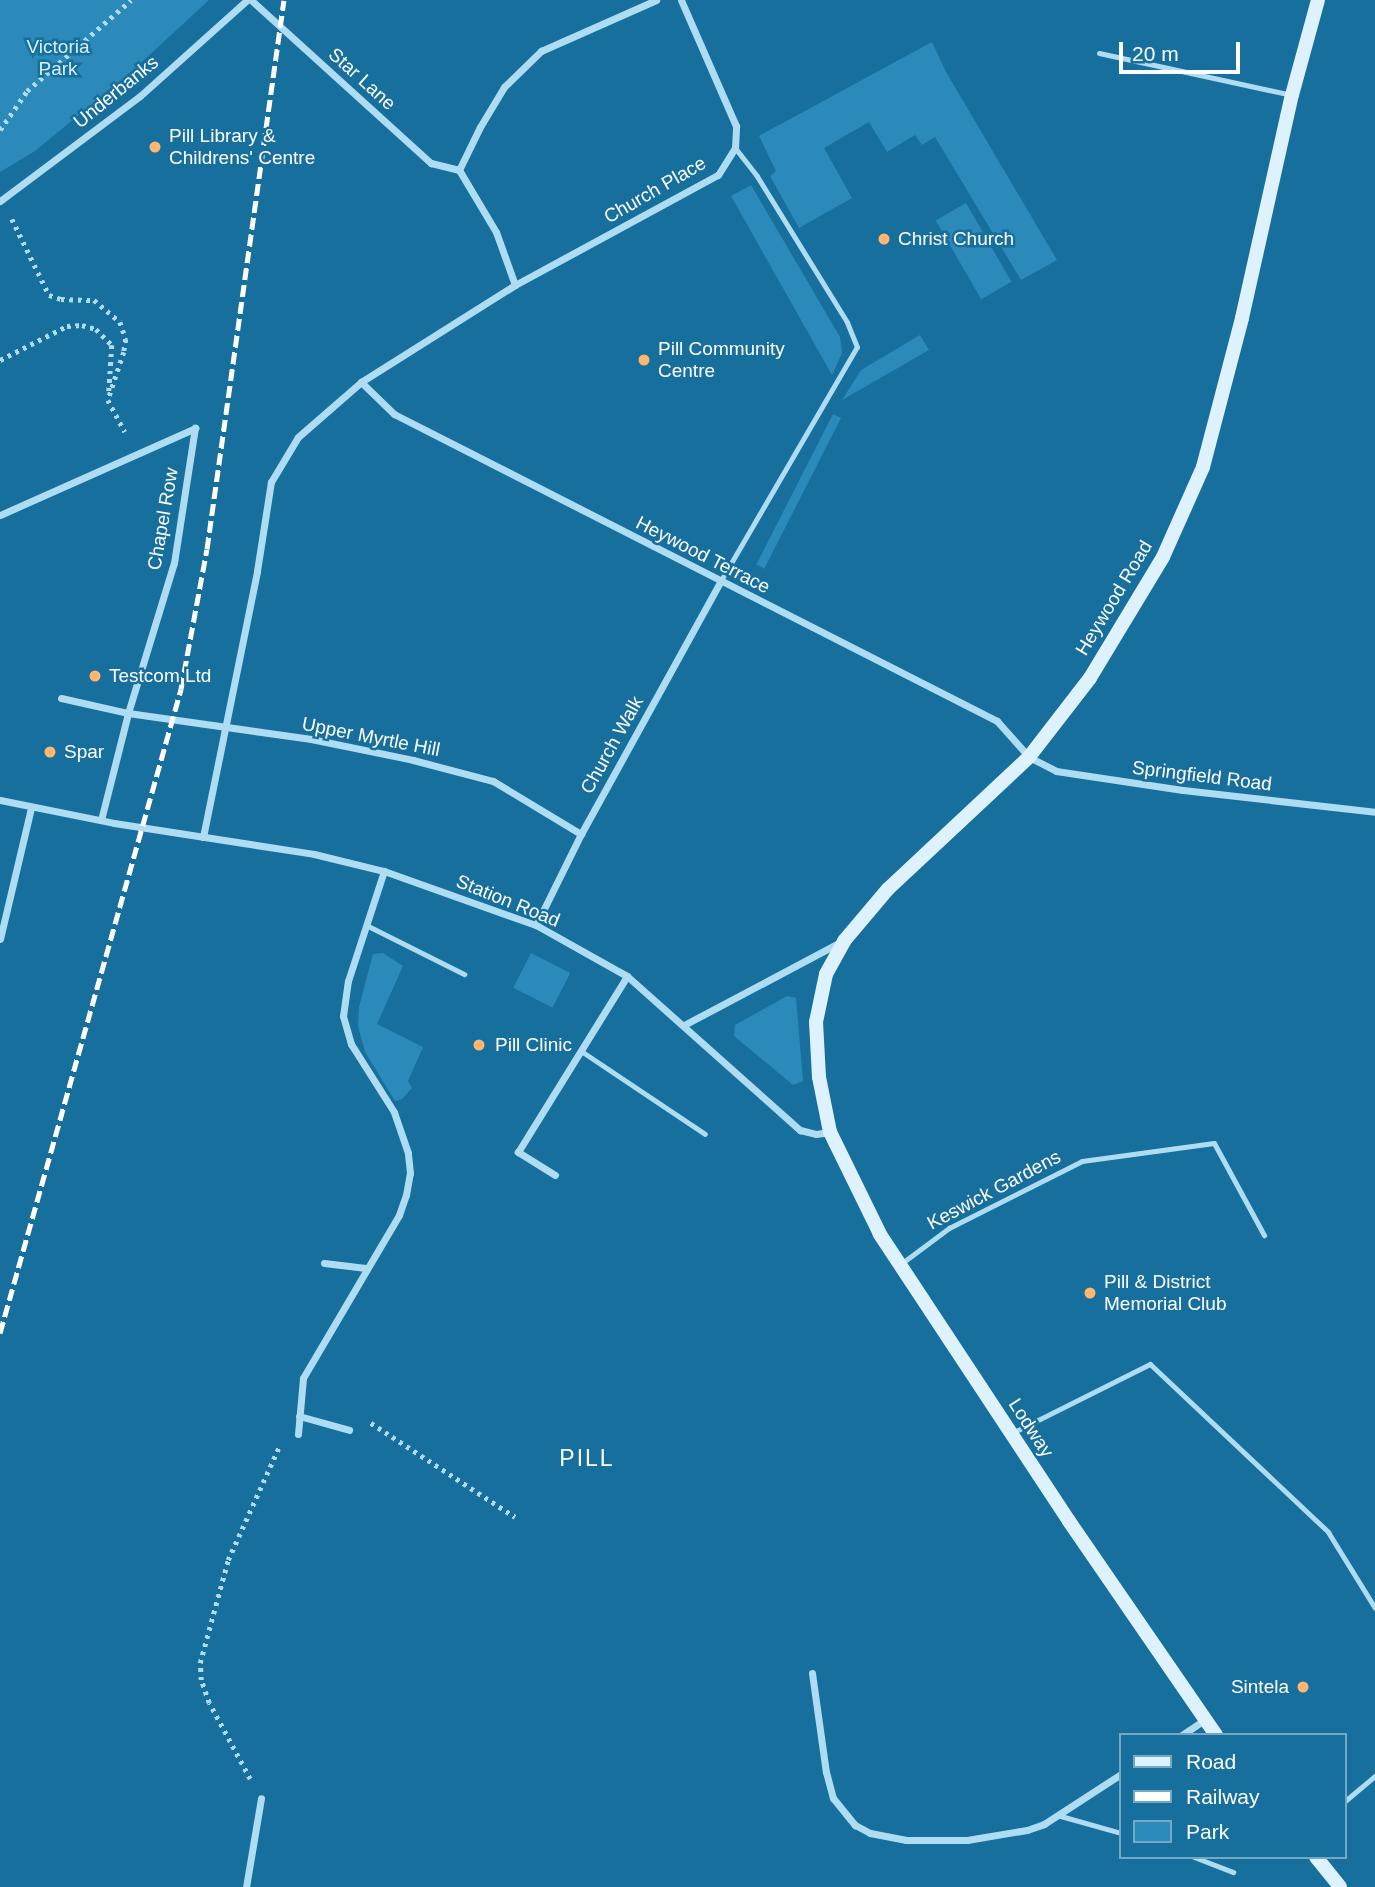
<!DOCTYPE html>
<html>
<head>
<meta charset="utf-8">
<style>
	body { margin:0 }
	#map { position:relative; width:1375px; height:1887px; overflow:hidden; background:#176f9d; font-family:Arial,sans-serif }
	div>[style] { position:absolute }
	.green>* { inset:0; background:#2b8aba; transform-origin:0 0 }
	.path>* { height:4.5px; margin-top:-2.25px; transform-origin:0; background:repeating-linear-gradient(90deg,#aedcf2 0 3.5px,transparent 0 8.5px) }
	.lane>* { height:5px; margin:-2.5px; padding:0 2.5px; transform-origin:2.5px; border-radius:2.5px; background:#aedcf2 }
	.street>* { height:7px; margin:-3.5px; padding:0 3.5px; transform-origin:3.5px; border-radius:3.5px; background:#aedcf2 }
	.secondary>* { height:14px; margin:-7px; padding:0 7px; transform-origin:7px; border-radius:7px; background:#ddf2fc }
	.rail>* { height:5px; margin-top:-2.5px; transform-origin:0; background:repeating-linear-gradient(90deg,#fff 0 12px,transparent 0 17px) }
	.dots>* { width:19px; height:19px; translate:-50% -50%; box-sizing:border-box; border:4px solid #176f9d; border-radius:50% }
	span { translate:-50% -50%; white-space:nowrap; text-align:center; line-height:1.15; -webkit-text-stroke:5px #176f9d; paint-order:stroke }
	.park-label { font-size:19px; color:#d6f0fc }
	.street-label { font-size:19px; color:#fff }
	.poi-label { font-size:19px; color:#fff }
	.left { translate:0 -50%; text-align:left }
	.right { translate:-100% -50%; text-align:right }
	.quarter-label { font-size:23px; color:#fff; letter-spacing:2px }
	.legend { position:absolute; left:1119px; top:1733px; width:228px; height:126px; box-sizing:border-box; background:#176f9d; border:2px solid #74a9c4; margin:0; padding:9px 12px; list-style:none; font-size:21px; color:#fff }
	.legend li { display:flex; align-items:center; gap:14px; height:35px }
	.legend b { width:35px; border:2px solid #74a9c4 }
	.scale { position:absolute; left:1119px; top:42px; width:121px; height:32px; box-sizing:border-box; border:4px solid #fff; border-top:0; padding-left:9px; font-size:21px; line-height:24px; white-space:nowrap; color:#fff; -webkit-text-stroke:5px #176f9d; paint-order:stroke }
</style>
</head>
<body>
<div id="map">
	<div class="green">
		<i style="clip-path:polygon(0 0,209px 0,131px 72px,35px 151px,0 172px)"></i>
		<i style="clip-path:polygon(932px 42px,946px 72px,1057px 260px,1021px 280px,935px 137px,922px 145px,915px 135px,887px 152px,869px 122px,824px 148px,852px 198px,799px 228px,770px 176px,776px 171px,759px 136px)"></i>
		<i style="clip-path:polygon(751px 185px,840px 337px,842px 353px,832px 375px,731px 196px)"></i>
		<i style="left:966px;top:203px;width:91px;height:35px;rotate:60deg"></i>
		<i style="clip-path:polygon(920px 335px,929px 350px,842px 400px,861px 370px)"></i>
		<i style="left:833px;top:414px;width:9px;height:169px;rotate:27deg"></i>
		<i style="clip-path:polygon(383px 953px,403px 966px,377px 1024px,423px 1047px,408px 1081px,412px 1088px,402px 1099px,395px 1101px,365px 1052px,358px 1026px,359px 1007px,373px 954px)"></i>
		<i style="left:531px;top:953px;width:44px;height:39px;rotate:27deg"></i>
		<i style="clip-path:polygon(787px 996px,796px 998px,803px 1081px,793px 1085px,734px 1036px,735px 1025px)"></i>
	</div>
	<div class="path">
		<i style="left:0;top:130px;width:47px;rotate:-55.3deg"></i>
		<i style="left:27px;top:91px;width:138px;rotate:-41.2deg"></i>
		<i style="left:12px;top:219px;width:85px;rotate:64deg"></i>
		<i style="left:49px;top:295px;width:13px;rotate:18deg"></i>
		<i style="left:61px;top:299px;width:33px;rotate:2deg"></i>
		<i style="left:94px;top:300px;width:34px;rotate:40deg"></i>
		<i style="left:120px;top:322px;width:18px;rotate:71deg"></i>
		<i style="left:126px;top:339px;width:13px;rotate:99deg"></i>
		<i style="left:124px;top:352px;width:51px;rotate:108.4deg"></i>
		<i style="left:0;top:360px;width:75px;rotate:-26.9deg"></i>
		<i style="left:67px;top:326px;width:15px;rotate:-4deg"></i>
		<i style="left:82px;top:325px;width:15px;rotate:16deg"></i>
		<i style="left:96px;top:329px;width:23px;rotate:45deg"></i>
		<i style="left:112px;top:345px;width:46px;rotate:93.7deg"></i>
		<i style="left:108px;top:400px;width:36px;rotate:62deg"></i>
		<i style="left:371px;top:1423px;width:172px;rotate:33.1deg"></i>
		<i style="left:250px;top:1779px;width:86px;rotate:-118.3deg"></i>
		<i style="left:209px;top:1703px;width:24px;rotate:-109deg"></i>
		<i style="left:201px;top:1680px;width:17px;rotate:-93deg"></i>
		<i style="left:200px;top:1663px;width:107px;rotate:-74.8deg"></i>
		<i style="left:228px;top:1560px;width:124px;rotate:-65.7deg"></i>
	</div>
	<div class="lane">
		<i style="left:1099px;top:53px;width:198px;rotate:12.3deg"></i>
		<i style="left:720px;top:582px;width:272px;rotate:-59.8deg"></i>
		<i style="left:857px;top:347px;width:27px;rotate:-112deg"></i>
		<i style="left:847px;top:322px;width:172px;rotate:-121.7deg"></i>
		<i style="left:757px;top:176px;width:36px;rotate:-128deg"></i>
		<i style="left:366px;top:925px;width:110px;rotate:26.6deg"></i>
		<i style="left:581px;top:1051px;width:149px;rotate:33.8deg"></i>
		<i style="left:902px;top:1263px;width:59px;rotate:-36.7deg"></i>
		<i style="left:949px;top:1228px;width:149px;rotate:-26.7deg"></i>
		<i style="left:1082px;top:1161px;width:133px;rotate:-7.8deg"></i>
		<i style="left:1214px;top:1143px;width:105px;rotate:61.5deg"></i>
		<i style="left:1014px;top:1432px;width:152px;rotate:-26.6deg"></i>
		<i style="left:1150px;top:1364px;width:245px;rotate:43.3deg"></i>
		<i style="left:1328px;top:1532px;width:89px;rotate:58.3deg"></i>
		<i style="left:1345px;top:1801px;width:39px;rotate:-40deg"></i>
		<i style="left:1057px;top:1815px;width:66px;rotate:15.7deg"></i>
		<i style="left:1194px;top:1857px;width:42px;rotate:21deg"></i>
	</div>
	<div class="street">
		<i style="left:251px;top:0;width:243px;rotate:42.2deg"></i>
		<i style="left:431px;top:163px;width:29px;rotate:14deg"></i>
		<i style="left:0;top:201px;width:175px;rotate:-36.9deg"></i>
		<i style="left:140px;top:96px;width:144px;rotate:-41.9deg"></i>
		<i style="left:515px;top:285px;width:56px;rotate:-109.7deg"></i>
		<i style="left:496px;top:232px;width:72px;rotate:-120.8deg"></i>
		<i style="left:459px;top:170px;width:48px;rotate:-64deg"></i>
		<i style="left:480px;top:127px;width:47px;rotate:-59deg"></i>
		<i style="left:504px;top:87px;width:52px;rotate:-44.2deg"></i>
		<i style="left:541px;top:51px;width:126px;rotate:-23.9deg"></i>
		<i style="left:361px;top:382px;width:46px;rotate:44.1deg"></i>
		<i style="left:394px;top:414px;width:677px;rotate:26.98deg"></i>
		<i style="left:997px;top:721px;width:48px;rotate:48.4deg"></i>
		<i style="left:1029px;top:757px;width:30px;rotate:27deg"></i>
		<i style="left:1056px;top:771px;width:128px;rotate:8.5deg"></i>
		<i style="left:1183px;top:790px;width:193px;rotate:6.5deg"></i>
		<i style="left:0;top:515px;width:214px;rotate:-24deg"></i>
		<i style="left:61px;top:698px;width:69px;rotate:12.6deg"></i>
		<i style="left:128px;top:713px;width:185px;rotate:8.1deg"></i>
		<i style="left:311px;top:739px;width:104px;rotate:11.6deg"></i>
		<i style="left:413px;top:760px;width:83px;rotate:14.7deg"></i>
		<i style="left:493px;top:781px;width:103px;rotate:31.1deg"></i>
		<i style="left:0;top:800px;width:116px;rotate:11.4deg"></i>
		<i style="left:114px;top:823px;width:202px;rotate:8.8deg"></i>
		<i style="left:314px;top:854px;width:72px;rotate:13.7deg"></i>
		<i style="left:384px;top:871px;width:161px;rotate:19.6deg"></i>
		<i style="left:536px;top:925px;width:104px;rotate:29.3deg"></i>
		<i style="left:627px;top:976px;width:232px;rotate:41.7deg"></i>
		<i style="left:800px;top:1130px;width:16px;rotate:14deg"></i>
		<i style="left:816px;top:1134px;width:14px;rotate:-8deg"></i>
		<i style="left:101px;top:820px;width:110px;rotate:-75.8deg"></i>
		<i style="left:128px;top:713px;width:157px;rotate:-73deg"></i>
		<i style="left:174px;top:563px;width:137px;rotate:-81.2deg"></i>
		<i style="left:203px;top:837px;width:271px;rotate:-78.5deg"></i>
		<i style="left:257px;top:571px;width:90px;rotate:-81.1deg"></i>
		<i style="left:271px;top:482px;width:52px;rotate:-59deg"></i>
		<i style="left:298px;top:437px;width:84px;rotate:-41.1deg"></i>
		<i style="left:361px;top:382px;width:182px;rotate:-32.2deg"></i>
		<i style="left:515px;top:285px;width:231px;rotate:-28.5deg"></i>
		<i style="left:718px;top:175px;width:32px;rotate:-58deg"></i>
		<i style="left:735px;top:148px;width:22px;rotate:-87deg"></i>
		<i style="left:736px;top:126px;width:137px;rotate:-113.6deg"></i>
		<i style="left:536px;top:925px;width:102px;rotate:-63.7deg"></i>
		<i style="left:581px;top:834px;width:288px;rotate:-61.1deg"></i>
		<i style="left:0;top:939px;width:135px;rotate:-76.7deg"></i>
		<i style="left:684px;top:1025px;width:178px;rotate:-27.9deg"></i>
		<i style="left:555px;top:1175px;width:44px;rotate:-148.1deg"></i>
		<i style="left:518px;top:1152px;width:207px;rotate:-58.2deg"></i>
		<i style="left:324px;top:1263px;width:42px;rotate:6.8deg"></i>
		<i style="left:299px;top:1416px;width:52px;rotate:15.6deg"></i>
		<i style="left:298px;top:1434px;width:56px;rotate:-84.9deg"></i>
		<i style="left:303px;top:1378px;width:189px;rotate:-59.5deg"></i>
		<i style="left:399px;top:1215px;width:21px;rotate:-71deg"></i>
		<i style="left:406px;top:1195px;width:22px;rotate:-80deg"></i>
		<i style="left:410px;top:1173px;width:20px;rotate:-96deg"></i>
		<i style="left:408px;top:1153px;width:43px;rotate:-108.9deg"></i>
		<i style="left:394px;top:1112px;width:80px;rotate:-122.3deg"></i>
		<i style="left:351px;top:1044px;width:29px;rotate:-106deg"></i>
		<i style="left:343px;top:1016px;width:35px;rotate:-82deg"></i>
		<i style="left:348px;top:981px;width:116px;rotate:-71.9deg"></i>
		<i style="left:812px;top:1673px;width:100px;rotate:82deg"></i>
		<i style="left:826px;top:1772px;width:27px;rotate:75deg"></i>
		<i style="left:833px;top:1798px;width:35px;rotate:51deg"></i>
		<i style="left:855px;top:1825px;width:17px;rotate:28deg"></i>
		<i style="left:870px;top:1833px;width:37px;rotate:11deg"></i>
		<i style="left:906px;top:1840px;width:61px"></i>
		<i style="left:967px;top:1840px;width:61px;rotate:-9.5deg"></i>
		<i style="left:1027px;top:1830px;width:18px;rotate:-19deg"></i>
		<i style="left:1044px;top:1824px;width:92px;rotate:-33deg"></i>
		<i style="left:1182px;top:1735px;width:27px;rotate:-34deg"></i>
		<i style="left:246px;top:1887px;width:90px;rotate:-80.4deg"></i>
	</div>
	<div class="secondary">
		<i style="left:1216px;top:1735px;width:260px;rotate:-124.5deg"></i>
		<i style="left:1069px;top:1521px;width:344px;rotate:-123.4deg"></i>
		<i style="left:880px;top:1234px;width:114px;rotate:-116.1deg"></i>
		<i style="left:830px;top:1132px;width:56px;rotate:-101.3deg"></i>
		<i style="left:819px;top:1077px;width:55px;rotate:-93.1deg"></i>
		<i style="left:816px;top:1022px;width:49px;rotate:-78.2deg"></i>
		<i style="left:826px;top:974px;width:38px;rotate:-61deg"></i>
		<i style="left:844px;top:941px;width:68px;rotate:-49.8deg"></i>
		<i style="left:888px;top:889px;width:193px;rotate:-43.1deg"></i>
		<i style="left:1029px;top:757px;width:100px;rotate:-52.3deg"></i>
		<i style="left:1090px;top:678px;width:141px;rotate:-58.9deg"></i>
		<i style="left:1163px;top:557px;width:98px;rotate:-66deg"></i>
		<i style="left:1203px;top:467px;width:154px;rotate:-75.3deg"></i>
		<i style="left:1242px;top:318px;width:229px;rotate:-77.4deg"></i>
		<i style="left:1292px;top:95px;width:98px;rotate:-74.7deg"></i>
		<i style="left:1316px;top:1857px;width:38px;rotate:51deg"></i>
	</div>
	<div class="rail">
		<i style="left:0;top:1333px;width:669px;rotate:-74.3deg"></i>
		<i style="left:181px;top:689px;width:142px;rotate:-79.5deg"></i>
		<i style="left:207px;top:549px;width:554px;rotate:-82.02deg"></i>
	</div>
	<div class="dots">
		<i style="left:155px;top:147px;background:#ffb670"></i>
		<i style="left:884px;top:239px;background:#ffb670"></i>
		<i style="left:644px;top:360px;background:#ffb670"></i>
		<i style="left:95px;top:676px;background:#ffb670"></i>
		<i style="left:50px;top:752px;background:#ffb670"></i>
		<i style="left:479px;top:1045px;background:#ffb670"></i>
		<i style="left:1090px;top:1293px;background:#ffb670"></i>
		<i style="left:1303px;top:1687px;background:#ffb670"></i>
	</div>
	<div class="park-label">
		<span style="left:58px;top:58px">Victoria<br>Park</span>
	</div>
	<div class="street-label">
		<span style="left:362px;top:79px;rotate:42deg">Star Lane</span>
		<span style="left:116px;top:92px;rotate:-39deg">Underbanks</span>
		<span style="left:655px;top:190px;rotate:-30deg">Church Place</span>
		<span style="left:163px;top:519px;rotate:-80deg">Chapel Row</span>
		<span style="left:703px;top:555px;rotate:27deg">Heywood Terrace</span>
		<span style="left:1114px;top:598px;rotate:-59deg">Heywood Road</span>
		<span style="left:371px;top:737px;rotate:11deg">Upper Myrtle Hill</span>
		<span style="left:612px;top:745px;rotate:-61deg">Church Walk</span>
		<span style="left:1202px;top:776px;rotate:7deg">Springfield Road</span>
		<span style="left:508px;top:901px;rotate:22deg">Station Road</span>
		<span style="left:994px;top:1190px;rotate:-28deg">Keswick Gardens</span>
		<span style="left:1031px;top:1428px;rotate:57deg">Lodway</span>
	</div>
	<div class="poi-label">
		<span class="left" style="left:169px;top:147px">Pill Library &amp;<br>Childrens' Centre</span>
		<span class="left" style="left:898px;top:239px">Christ Church</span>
		<span class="left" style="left:658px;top:360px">Pill Community<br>Centre</span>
		<span class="left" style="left:109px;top:676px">Testcom Ltd</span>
		<span class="left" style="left:64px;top:752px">Spar</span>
		<span class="left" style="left:495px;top:1045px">Pill Clinic</span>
		<span class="left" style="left:1104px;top:1293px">Pill &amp; District<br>Memorial Club</span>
		<span class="right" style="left:1289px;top:1687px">Sintela</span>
	</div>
	<div class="quarter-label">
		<span style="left:587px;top:1458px">PILL</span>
	</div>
	<ul class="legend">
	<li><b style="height:9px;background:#ddf2fc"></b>Road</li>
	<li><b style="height:9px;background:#fff"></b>Railway</li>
	<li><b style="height:19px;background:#2b8aba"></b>Park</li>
	</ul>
	<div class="scale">20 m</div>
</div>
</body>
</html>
